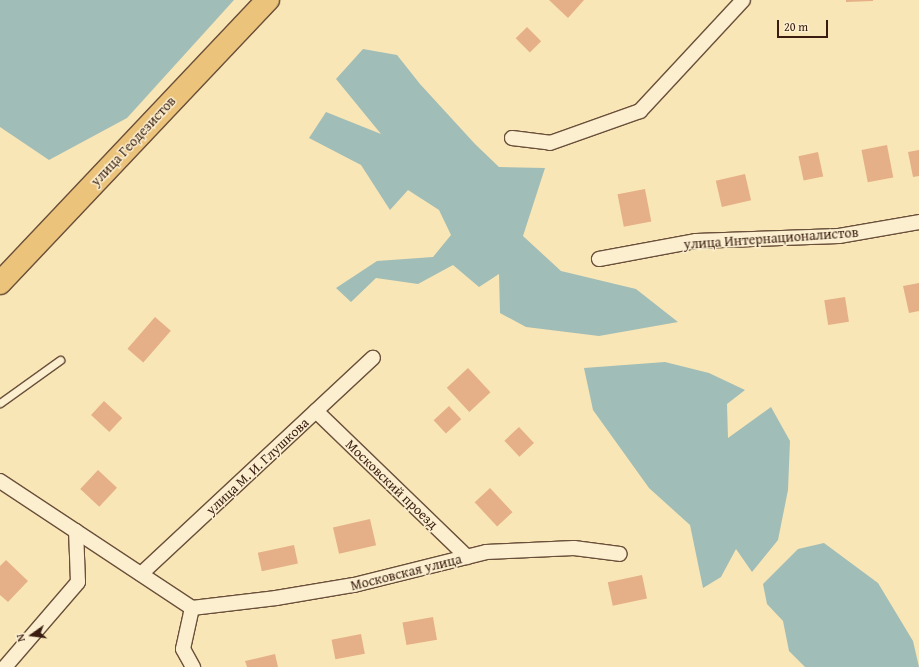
<!DOCTYPE html>
<html>
<head>
<meta charset="utf-8">
<style>
	body { margin:0 }
	#map { position:relative; width:919px; height:667px; overflow:hidden; background:#f9e6b6; font-family:"Gentium Book Plus",serif }
	div>[style] { position:absolute }
	.water>* { inset:0; background:#a1bdb7 }
	.building>* { inset:0; background:#e5b087; transform-origin:0 0 }
	.roads { filter:drop-shadow(1px 0 #6a4f3a) drop-shadow(-1px 0 #6a4f3a) drop-shadow(0 1px #6a4f3a) drop-shadow(0 -1px #6a4f3a) }
	.lane>* { height:7px; margin:-3.5px; padding:0 3.5px; transform-origin:3.5px; border-radius:3.5px; background:#fbefd0 }
	.street>* { height:14px; margin:-7px; padding:0 7px; transform-origin:7px; border-radius:7px; background:#fbefd0 }
	.primary>* { height:22px; margin:-11px; padding:0 11px; transform-origin:11px; border-radius:11px; background:#ecc37b }
	span { translate:-50% -50%; white-space:nowrap; text-align:center; line-height:1.15; -webkit-text-stroke:3px #fbefd0; paint-order:stroke }
	.street-label { font-size:14px; color:#3a1d10 }
	.north { position:absolute; left:12px; top:615px; width:40px; height:40px; -webkit-text-stroke:3px #fbefd0; paint-order:stroke; rotate:256deg; font-size:11px; font-weight:700; line-height:16px; text-align:center; color:#3a1d10 }
	.north::after { content:''; display:block; margin:auto; width:14px; height:18px; background:#3a1d10; clip-path:polygon(50% 0,100% 100%,50% 72%,0 100%) }
	.scale { position:absolute; left:777px; top:20px; width:51px; height:18px; box-sizing:border-box; border:2px solid #3a1d10; border-top:0; padding-left:5px; font-size:12px; line-height:14px; white-space:nowrap; color:#3a1d10; -webkit-text-stroke:3px #fbefd0; paint-order:stroke }
</style>
</head>
<body>
<div id="map">
	<div class="water">
		<i style="clip-path:polygon(0 0,234px 0,127px 118px,49px 160px,0 127px)"></i>
		<i style="clip-path:polygon(363px 49px,397px 55px,420px 84px,475px 144px,499px 167px,545px 168px,523px 236px,561px 271px,636px 289px,678px 322px,599px 336px,526px 327px,500px 313px,499px 274px,479px 287px,453px 265px,418px 284px,376px 278px,351px 302px,336px 288px,377px 261px,433px 257px,451px 235px,439px 210px,408px 190px,390px 210px,361px 165px,309px 138px,326px 112px,381px 134px,336px 79px)"></i>
		<i style="clip-path:polygon(665px 362px,709px 373px,745px 390px,727px 404px,728px 438px,771px 407px,790px 441px,788px 490px,778px 540px,752px 572px,736px 549px,721px 577px,703px 588px,690px 525px,649px 488px,593px 410px,584px 368px)"></i>
		<i style="clip-path:polygon(824px 543px,878px 583px,913px 641px,919px 667px,805px 667px,789px 651px,783px 621px,767px 604px,763px 584px,798px 549px)"></i>
	</div>
	<div class="building">
		<i style="clip-path:polygon(549px 0,584px 0,568px 18px)"></i>
		<i style="clip-path:polygon(846px 0,873px 0,873px 1px,846px 2px)"></i>
		<i style="left:527px;top:27px;width:20px;height:16px;rotate:45deg"></i>
		<i style="left:887px;top:145px;width:33px;height:26px;rotate:79deg"></i>
		<i style="clip-path:polygon(919px 150px,919px 176px,913px 177px,908px 152px)"></i>
		<i style="left:818px;top:152px;width:25px;height:20px;rotate:78deg"></i>
		<i style="left:745px;top:174px;width:27px;height:30px;rotate:77deg"></i>
		<i style="left:645px;top:189px;width:33px;height:28px;rotate:79deg"></i>
		<i style="clip-path:polygon(919px 283px,919px 311px,909px 313px,903px 286px)"></i>
		<i style="left:845px;top:297px;width:25px;height:21px;rotate:81deg"></i>
		<i style="left:155px;top:317px;width:21px;height:42px;rotate:41deg"></i>
		<i style="left:468px;top:368px;width:33px;height:29px;rotate:47deg"></i>
		<i style="left:104px;top:401px;width:25px;height:19px;rotate:43deg"></i>
		<i style="left:449px;top:406px;width:18px;height:21px;rotate:47deg"></i>
		<i style="left:519px;top:427px;width:22px;height:20px;rotate:47deg"></i>
		<i style="left:98px;top:470px;width:26px;height:26px;rotate:43deg"></i>
		<i style="left:490px;top:488px;width:33px;height:21px;rotate:47deg"></i>
		<i style="left:370px;top:519px;width:27px;height:38px;rotate:77deg"></i>
		<i style="left:294px;top:545px;width:19px;height:37px;rotate:78deg"></i>
		<i style="clip-path:polygon(6px 560px,28px 581px,8px 602px,0 595px,0 566px)"></i>
		<i style="left:642px;top:575px;width:24px;height:35px;rotate:78deg"></i>
		<i style="left:433px;top:617px;width:23px;height:31px;rotate:80deg"></i>
		<i style="left:361px;top:634px;width:20px;height:30px;rotate:79deg"></i>
		<i style="clip-path:polygon(275px 654px,278px 667px,247px 667px,245px 661px)"></i>
	</div>
	<div class="roads">
		<div class="lane">
			<i style="left:0;top:403px;width:74px;rotate:-35.6deg"></i>
		</div>
		<div class="street">
			<i style="left:512px;top:138px;width:38px;rotate:7deg"></i>
			<i style="left:550px;top:143px;width:96px;rotate:-19.6deg"></i>
			<i style="left:640px;top:111px;width:151px;rotate:-47.1deg"></i>
			<i style="left:599px;top:259px;width:99px;rotate:-10.5deg"></i>
			<i style="left:696px;top:241px;width:143px;rotate:-2deg"></i>
			<i style="left:839px;top:236px;width:81px;rotate:-9.9deg"></i>
			<i style="left:316px;top:411px;width:210px;rotate:44deg"></i>
			<i style="left:0;top:481px;width:230px;rotate:33.5deg"></i>
			<i style="left:141px;top:574px;width:317px;rotate:-43deg"></i>
			<i style="left:192px;top:608px;width:85px;rotate:-6.8deg"></i>
			<i style="left:276px;top:598px;width:79px;rotate:-9.5deg"></i>
			<i style="left:354px;top:585px;width:136px;rotate:-14deg"></i>
			<i style="left:486px;top:552px;width:88px;rotate:-2.6deg"></i>
			<i style="left:574px;top:548px;width:46px;rotate:7.4deg"></i>
			<i style="left:192px;top:608px;width:42px;rotate:102.4deg"></i>
			<i style="left:183px;top:649px;width:21px;rotate:61deg"></i>
			<i style="left:5px;top:667px;width:112px;rotate:-49.3deg"></i>
			<i style="left:78px;top:582px;width:51px;rotate:-92.2deg"></i>
		</div>
		<div class="primary">
			<i style="left:0;top:283px;width:390px;rotate:-46.6deg"></i>
		</div>
	</div>
	<div class="street-label">
		<span style="left:133px;top:141px;rotate:-47deg">улица Геодезистов</span>
		<span style="left:771px;top:238px;rotate:-4deg">улица Интернационалистов</span>
		<span style="left:257px;top:466px;rotate:-43deg">улица М. И. Глушкова</span>
		<span style="left:392px;top:484px;rotate:44deg">Московский проезд</span>
		<span style="left:406px;top:572px;rotate:-14deg">Московская улица</span>
	</div>
	<div class="north">N</div>
	<div class="scale">20 m</div>
</div>
</body>
</html>
